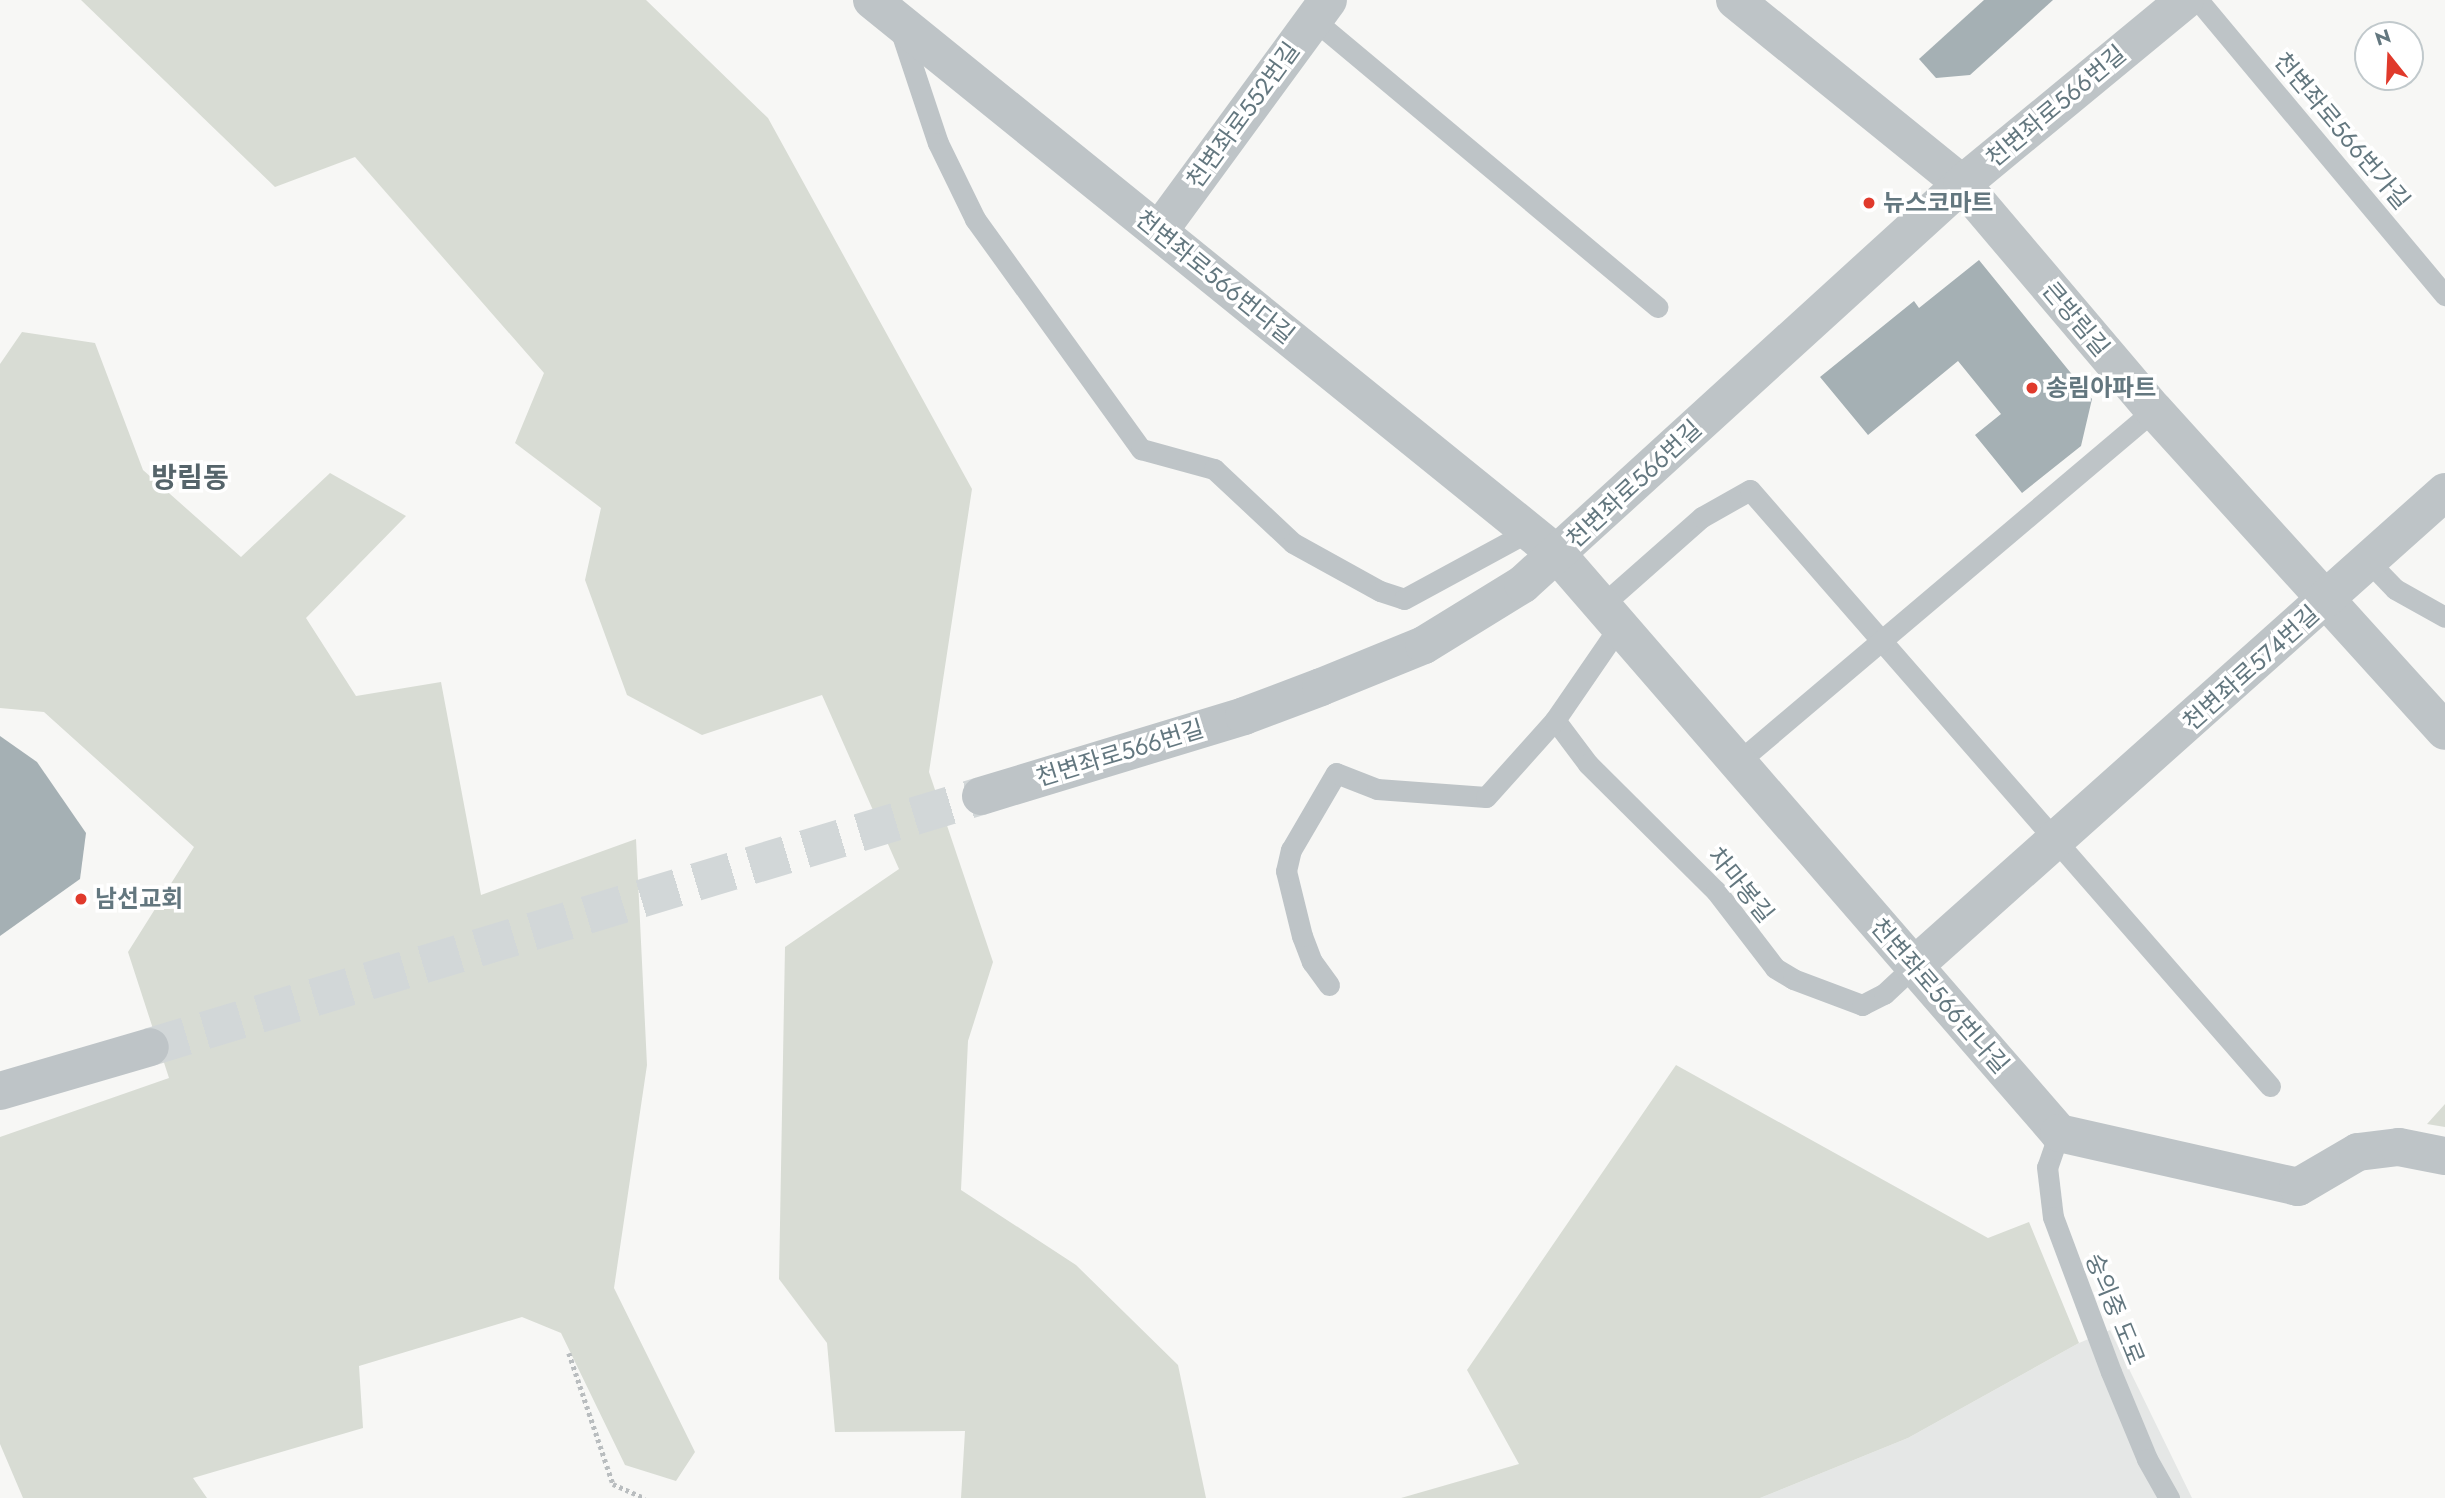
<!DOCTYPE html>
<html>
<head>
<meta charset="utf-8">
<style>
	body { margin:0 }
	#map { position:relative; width:2445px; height:1498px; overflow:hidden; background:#f7f7f5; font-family:Jost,"Noto Sans KR",sans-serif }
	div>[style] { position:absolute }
	.built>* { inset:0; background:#e5e7e6 }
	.green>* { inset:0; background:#d8dcd4 }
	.building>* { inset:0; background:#a5b0b4 }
	.tertiary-tunnel>* { height:38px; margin-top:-19px; transform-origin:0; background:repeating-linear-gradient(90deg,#d2d7d8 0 38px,transparent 0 57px) }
	.path>* { height:4.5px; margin-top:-2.25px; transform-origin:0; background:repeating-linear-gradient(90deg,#b9bdbf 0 3.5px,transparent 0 7px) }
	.service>* { height:21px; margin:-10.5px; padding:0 10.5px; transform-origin:10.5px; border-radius:10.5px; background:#bec4c7 }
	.minor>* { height:38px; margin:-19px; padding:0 19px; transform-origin:19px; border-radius:19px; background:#bec4c7 }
	.tertiary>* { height:38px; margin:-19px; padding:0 19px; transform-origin:19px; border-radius:19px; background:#bec4c7 }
	.dots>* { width:19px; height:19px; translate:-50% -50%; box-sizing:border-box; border:4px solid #fff; border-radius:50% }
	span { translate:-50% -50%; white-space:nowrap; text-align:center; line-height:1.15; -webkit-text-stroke:7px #fff; paint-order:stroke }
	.street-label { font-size:24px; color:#63777f }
	.poi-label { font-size:24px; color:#63777f; font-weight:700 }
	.left { translate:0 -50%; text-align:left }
	.quarter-label { font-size:28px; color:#55646a; font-weight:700 }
	.north { position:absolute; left:2354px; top:21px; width:70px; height:70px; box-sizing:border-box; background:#fff; border:2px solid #c1c9cc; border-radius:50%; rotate:342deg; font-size:19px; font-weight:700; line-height:28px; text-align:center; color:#63777f }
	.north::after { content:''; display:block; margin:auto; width:24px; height:32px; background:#e03a2c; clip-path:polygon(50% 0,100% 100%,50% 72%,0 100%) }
</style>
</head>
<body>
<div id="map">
	<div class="built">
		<i style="clip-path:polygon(2110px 1330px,2192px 1498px,1760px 1498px,1908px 1438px,2079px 1343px)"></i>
	</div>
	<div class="green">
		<i style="clip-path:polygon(81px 0,646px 0,768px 118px,972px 489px,929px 772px,993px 962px,968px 1041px,961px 1190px,1076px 1265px,1178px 1365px,1206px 1498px,961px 1498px,965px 1431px,835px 1432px,827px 1343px,779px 1279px,785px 947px,899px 869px,822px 695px,702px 735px,627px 695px,585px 580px,601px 508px,515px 443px,544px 373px,355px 157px,275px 187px)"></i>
		<i style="clip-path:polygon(22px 332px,95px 343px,143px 470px,241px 557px,330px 473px,406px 516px,306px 618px,356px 696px,441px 682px,481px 895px,636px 839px,647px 1065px,614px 1288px,695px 1452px,676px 1481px,625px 1465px,561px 1333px,522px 1317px,359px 1366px,363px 1428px,193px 1478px,207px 1498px,23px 1498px,0 1444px,0 1137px,169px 1078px,128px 952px,194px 847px,44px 712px,0 708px,0 364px)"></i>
		<i style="clip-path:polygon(1676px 1065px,1988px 1238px,2029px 1222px,2079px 1343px,1908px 1438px,1760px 1498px,1401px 1498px,1519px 1464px,1467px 1370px)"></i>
		<i style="clip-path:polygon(2445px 1104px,2445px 1127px,2427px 1124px)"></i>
	</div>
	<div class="building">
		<i style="clip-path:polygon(1984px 0,2053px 0,1970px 75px,1936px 78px,1919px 59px)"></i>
		<i style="clip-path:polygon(1979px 260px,2092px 399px,2081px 446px,2022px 493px,1975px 435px,2001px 414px,1958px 361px,1868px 435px,1820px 377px,1914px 301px,1919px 308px)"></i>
		<i style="clip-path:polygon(0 736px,37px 762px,86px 833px,80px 879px,0 936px)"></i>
	</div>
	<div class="tertiary-tunnel">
		<i style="left:150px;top:1047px;width:868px;rotate:-16.81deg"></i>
	</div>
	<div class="path">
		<i style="left:569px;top:1353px;width:138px;rotate:71.4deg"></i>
		<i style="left:613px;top:1484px;width:35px;rotate:24deg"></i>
	</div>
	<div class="service">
		<i style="left:2198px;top:0;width:385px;rotate:50.1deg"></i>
		<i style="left:1313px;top:19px;width:449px;rotate:39.9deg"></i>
		<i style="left:900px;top:29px;width:120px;rotate:71.6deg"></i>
		<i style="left:938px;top:143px;width:85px;rotate:64deg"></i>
		<i style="left:975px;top:219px;width:284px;rotate:54.2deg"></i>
		<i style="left:1141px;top:449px;width:76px;rotate:15.3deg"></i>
		<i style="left:1214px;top:469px;width:108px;rotate:43.1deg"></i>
		<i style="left:1293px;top:543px;width:99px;rotate:28.9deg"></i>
		<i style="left:1380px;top:591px;width:25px;rotate:18deg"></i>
		<i style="left:1404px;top:599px;width:142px;rotate:-28.5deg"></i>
		<i style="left:2368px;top:561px;width:39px;rotate:46deg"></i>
		<i style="left:2395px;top:589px;width:57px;rotate:29.2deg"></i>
		<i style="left:1601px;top:606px;width:135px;rotate:-41.4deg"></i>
		<i style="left:1702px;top:517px;width:55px;rotate:-29.4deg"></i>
		<i style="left:1750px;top:490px;width:791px;rotate:48.9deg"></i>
		<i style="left:1555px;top:720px;width:55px;rotate:53.1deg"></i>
		<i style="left:1588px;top:764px;width:180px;rotate:44.8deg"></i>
		<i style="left:1716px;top:891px;width:97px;rotate:52.5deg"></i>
		<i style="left:1775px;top:968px;width:21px;rotate:31deg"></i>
		<i style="left:1793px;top:979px;width:74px;rotate:20.6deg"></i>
		<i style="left:1862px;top:1005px;width:25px;rotate:-27deg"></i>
		<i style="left:1884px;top:994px;width:41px;rotate:-43deg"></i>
		<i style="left:1738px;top:762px;width:545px;rotate:-40.24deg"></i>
		<i style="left:1329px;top:985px;width:29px;rotate:-126deg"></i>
		<i style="left:1312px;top:962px;width:28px;rotate:-111deg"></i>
		<i style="left:1302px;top:936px;width:67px;rotate:-103.8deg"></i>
		<i style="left:1286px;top:871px;width:22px;rotate:-77deg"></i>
		<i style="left:1291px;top:850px;width:89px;rotate:-59.7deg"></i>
		<i style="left:1336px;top:773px;width:44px;rotate:21.3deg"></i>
		<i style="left:1377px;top:789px;width:109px;rotate:4.2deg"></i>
		<i style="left:1486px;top:797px;width:103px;rotate:-48.1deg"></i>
		<i style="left:1555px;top:720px;width:113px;rotate:-55.5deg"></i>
		<i style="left:2059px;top:1133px;width:36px;rotate:109deg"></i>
		<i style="left:2047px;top:1167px;width:50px;rotate:83.2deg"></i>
		<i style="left:2053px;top:1217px;width:165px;rotate:69.5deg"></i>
		<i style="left:2111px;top:1372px;width:94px;rotate:67.5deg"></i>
		<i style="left:2147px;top:1459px;width:45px;rotate:60.6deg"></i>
	</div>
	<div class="minor">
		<i style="left:872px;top:0;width:881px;rotate:38.96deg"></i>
		<i style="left:1557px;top:554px;width:766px;rotate:49.07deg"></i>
		<i style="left:2059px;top:1133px;width:245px;rotate:12.7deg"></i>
		<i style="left:2298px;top:1187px;width:69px;rotate:-30.3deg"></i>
		<i style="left:2358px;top:1152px;width:41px;rotate:-7deg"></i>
		<i style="left:2399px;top:1147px;width:47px;rotate:11.1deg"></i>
		<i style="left:1735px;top:0;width:292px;rotate:39deg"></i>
		<i style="left:1962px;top:184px;width:297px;rotate:49.7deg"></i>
		<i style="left:2154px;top:410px;width:433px;rotate:47.8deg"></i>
		<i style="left:1159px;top:231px;width:286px;rotate:-53.8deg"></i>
		<i style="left:1914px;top:966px;width:712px;rotate:-41.75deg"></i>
	</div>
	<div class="tertiary">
		<i style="left:981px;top:796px;width:275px;rotate:-16.9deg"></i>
		<i style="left:1244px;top:716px;width:82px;rotate:-20.6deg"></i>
		<i style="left:1321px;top:687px;width:111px;rotate:-22.2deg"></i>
		<i style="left:1424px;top:645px;width:116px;rotate:-31.6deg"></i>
		<i style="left:1523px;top:584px;width:594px;rotate:-42.34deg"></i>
		<i style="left:1962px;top:184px;width:289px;rotate:-39.5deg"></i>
		<i style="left:0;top:1091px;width:156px;rotate:-16.3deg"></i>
	</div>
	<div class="dots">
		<i style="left:1869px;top:203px;background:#e03a2c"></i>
		<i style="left:2032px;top:388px;background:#e03a2c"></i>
		<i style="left:81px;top:899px;background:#e03a2c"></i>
	</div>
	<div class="street-label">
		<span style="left:2056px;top:106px;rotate:-40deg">천변좌로566번길</span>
		<span style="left:1243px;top:115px;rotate:-54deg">천변좌로552번길</span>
		<span style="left:2342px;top:131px;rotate:50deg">천변좌로566번가길</span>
		<span style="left:1215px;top:277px;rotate:39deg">천변좌로566번다길</span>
		<span style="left:2076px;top:319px;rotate:50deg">큰방림길</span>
		<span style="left:1634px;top:484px;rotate:-43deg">천변좌로566번길</span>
		<span style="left:2251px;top:668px;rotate:-42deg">천변좌로574번길</span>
		<span style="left:1120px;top:753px;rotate:-17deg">천변좌로566번길</span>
		<span style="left:1741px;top:885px;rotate:51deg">차마봉길</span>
		<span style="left:1940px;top:996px;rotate:49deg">천변좌로566번나길</span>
		<span style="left:2115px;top:1309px;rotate:68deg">숭의중 도로</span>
	</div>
	<div class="poi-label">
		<span class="left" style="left:1883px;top:203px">뉴스코마트</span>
		<span class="left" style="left:2046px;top:388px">송림아파트</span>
		<span class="left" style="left:95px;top:899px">남선교회</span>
	</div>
	<div class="quarter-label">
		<span style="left:190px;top:478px">방림동</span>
	</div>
	<div class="north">N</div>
</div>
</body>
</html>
